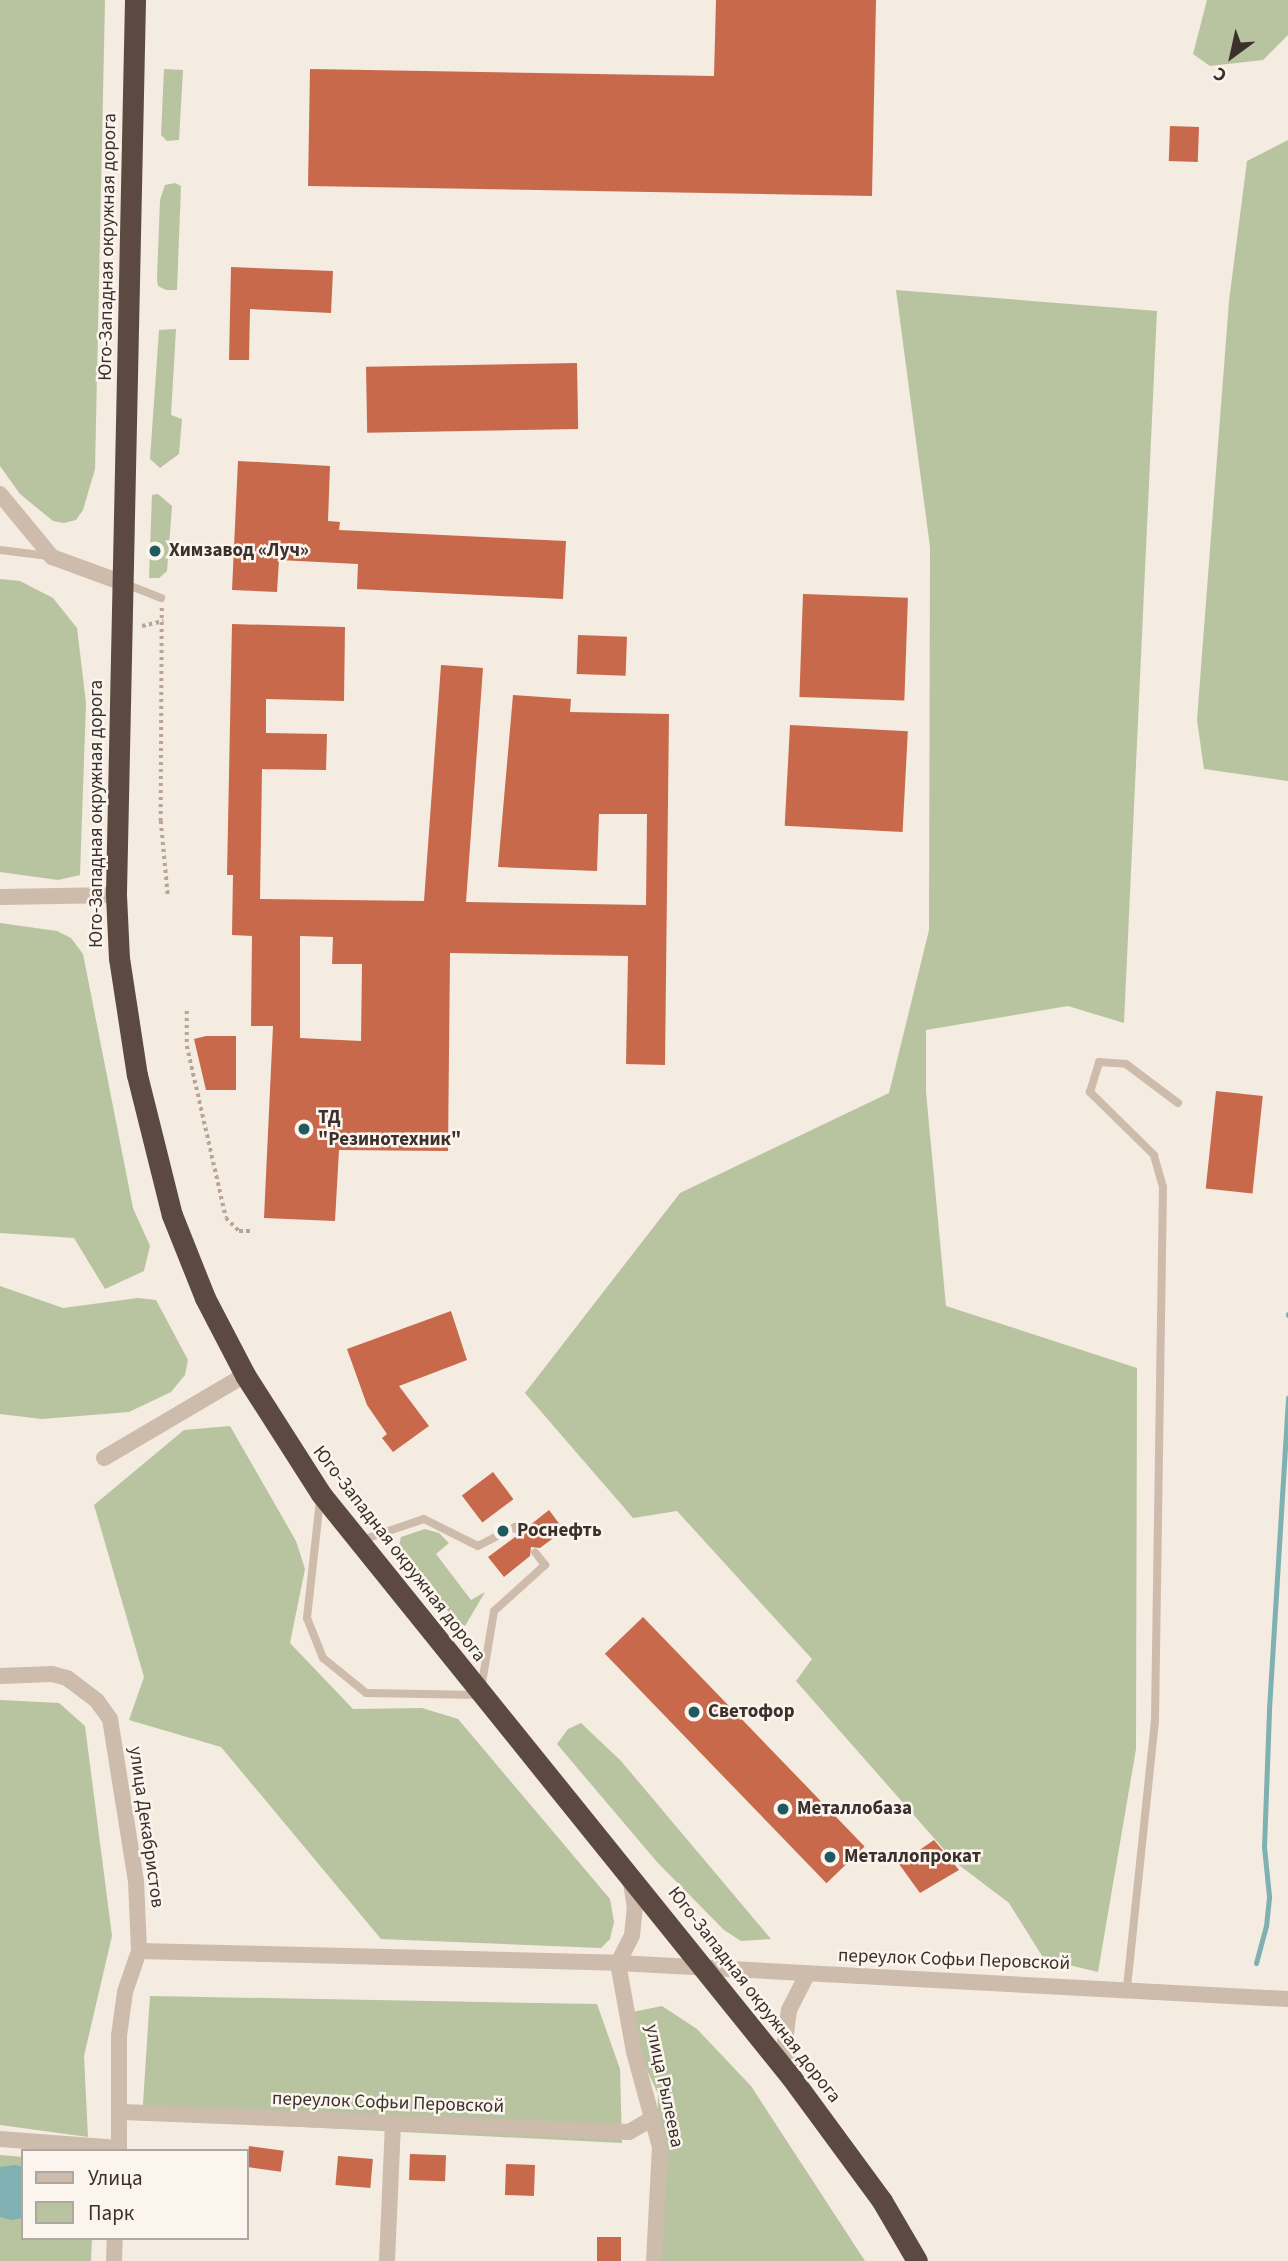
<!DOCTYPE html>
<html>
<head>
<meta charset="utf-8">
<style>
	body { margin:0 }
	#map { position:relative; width:1288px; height:2261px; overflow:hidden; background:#f4ebe1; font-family:"Source Sans 3",sans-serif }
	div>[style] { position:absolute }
	.green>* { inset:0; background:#b8c4a0 }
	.water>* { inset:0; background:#7fb0b2 }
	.stream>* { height:5px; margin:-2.5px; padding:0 2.5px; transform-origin:2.5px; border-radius:2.5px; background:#7fb0b2 }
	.building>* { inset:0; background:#c8694b; transform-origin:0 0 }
	.path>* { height:3.5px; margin-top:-1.75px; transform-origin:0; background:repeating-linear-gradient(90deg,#b9a596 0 3.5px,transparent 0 7px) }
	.lane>* { height:8px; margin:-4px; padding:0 4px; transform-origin:4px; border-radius:4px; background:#cdbbac }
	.street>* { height:16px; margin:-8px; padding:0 8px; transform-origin:8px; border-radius:8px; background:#cdbbac }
	.highway>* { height:21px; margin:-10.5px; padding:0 10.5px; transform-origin:10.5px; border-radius:10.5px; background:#5c4a42 }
	.dots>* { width:19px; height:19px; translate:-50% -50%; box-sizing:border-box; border:4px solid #fbf5ee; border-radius:50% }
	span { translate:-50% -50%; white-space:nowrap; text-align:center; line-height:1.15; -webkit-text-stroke:5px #fbf5ee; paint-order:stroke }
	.street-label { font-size:19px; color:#3b302b }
	.poi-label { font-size:19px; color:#3b302b; font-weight:700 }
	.left { translate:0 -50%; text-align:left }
	.legend { position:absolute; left:21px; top:2149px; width:228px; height:91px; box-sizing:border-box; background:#fbf5ee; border:2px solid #aea6a0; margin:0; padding:9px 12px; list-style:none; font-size:21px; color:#3b302b }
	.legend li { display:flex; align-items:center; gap:14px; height:35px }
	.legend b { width:35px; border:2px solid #aea6a0 }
	.north { position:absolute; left:1197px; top:21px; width:70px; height:70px; -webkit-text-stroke:5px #fbf5ee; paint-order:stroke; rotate:213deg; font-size:19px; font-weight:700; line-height:28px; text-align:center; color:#3b302b }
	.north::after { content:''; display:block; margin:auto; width:24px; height:32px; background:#3b302b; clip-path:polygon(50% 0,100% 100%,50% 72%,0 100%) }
</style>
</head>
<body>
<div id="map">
	<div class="green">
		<i style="clip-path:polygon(0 0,105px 0,95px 469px,83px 510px,76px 520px,64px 523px,53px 521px,20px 494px,0 466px)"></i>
		<i style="clip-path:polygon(1207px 0,1288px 0,1288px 35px,1263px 60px,1210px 66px,1193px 54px)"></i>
		<i style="clip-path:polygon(164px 69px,183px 70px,179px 140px,167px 141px,161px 135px)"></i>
		<i style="clip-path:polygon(1288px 140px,1288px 781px,1204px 769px,1197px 720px,1229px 301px,1247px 161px)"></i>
		<i style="clip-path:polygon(175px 183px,181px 186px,177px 290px,166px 290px,158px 286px,157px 279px,160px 200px,165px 185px)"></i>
		<i style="clip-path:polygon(896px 290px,1157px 311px,1124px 1023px,1068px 1006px,926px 1030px,926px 1092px,946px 1306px,1137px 1368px,1136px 1749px,1098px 1972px,1044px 1959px,1009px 1903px,955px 1862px,796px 1681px,812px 1659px,677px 1511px,633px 1518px,525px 1393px,680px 1193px,889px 1093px,929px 930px,930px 547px)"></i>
		<i style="clip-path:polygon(176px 329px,171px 415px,182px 419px,179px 454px,160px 468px,150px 459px,159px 330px)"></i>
		<i style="clip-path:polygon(158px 494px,172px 506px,167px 571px,159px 578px,149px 578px,152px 495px)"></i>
		<i style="clip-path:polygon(0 579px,20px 581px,53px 598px,77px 628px,86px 703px,80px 875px,58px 880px,0 872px)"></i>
		<i style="clip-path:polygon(0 923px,57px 931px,71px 938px,83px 954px,133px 1208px,150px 1246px,144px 1271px,105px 1289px,74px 1238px,0 1233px)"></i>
		<i style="clip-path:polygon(0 1286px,63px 1308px,138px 1298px,156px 1300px,188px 1360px,185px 1375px,171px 1392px,129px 1412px,42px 1419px,0 1414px)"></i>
		<i style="clip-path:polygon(230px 1426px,296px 1541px,305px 1569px,290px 1643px,353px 1709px,422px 1708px,458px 1719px,610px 1899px,614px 1922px,610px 1939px,601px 1948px,381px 1939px,221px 1747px,129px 1720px,144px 1677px,94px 1505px,184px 1430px)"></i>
		<i style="clip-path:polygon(425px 1529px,439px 1533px,449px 1543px,436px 1554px,471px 1600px,485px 1592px,465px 1626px,454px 1619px,399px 1546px,401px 1537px)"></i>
		<i style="clip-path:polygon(0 1700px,59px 1703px,85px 1726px,112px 1936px,84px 2056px,88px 2137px,0 2125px)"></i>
		<i style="clip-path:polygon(581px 1723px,621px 1761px,771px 1939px,741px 1941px,724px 1930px,657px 1862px,557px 1744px,568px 1729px)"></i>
		<i style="clip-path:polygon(150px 1996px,597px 2004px,620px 2069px,622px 2143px,142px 2119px)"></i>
		<i style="clip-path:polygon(662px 2006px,697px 2029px,751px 2086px,865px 2261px,655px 2261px,658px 2094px,636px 2046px,633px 2012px)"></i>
		<i style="clip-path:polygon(0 2155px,23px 2157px,23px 2238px,92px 2238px,91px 2261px,0 2261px)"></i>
	</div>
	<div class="water">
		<i style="clip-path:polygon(15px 2165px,23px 2167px,23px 2218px,11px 2220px,0 2217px,0 2167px)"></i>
	</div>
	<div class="stream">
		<i style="left:1288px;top:1314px;width:1px;rotate:90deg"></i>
		<i style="left:1256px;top:1963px;width:38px;rotate:-75deg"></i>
		<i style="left:1266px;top:1926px;width:30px;rotate:-84deg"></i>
		<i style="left:1269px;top:1896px;width:49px;rotate:-95.8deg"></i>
		<i style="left:1264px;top:1847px;width:138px;rotate:-87.9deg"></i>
		<i style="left:1269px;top:1709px;width:312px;rotate:-86.5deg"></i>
	</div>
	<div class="building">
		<i style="clip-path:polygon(716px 0,876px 0,872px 196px,308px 186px,310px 69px,714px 76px)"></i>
		<i style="left:1170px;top:126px;width:29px;height:35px;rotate:2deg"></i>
		<i style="clip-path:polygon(231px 267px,333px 271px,331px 313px,250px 309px,249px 360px,229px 360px)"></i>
		<i style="left:577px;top:363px;width:66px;height:211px;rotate:89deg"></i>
		<i style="clip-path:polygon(238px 461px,330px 466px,328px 521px,340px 522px,339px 530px,566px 541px,563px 599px,357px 589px,358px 564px,279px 560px,277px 592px,232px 590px)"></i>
		<i style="left:803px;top:594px;width:105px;height:103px;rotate:2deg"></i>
		<i style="clip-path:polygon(evenodd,232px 624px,345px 627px,344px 701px,266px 699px,266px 733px,327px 734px,326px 770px,262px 769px,260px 899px,424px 901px,441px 665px,483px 668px,466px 902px,646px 905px,647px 814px,599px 814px,597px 871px,498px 867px,513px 695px,571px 699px,570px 712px,669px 714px,665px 1065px,626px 1064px,628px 956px,450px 953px,448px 1151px,339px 1150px,335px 1221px,264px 1218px,273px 1026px,251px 1026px,252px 936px,232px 935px,233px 875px,227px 875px,232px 624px,300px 936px,333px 937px,332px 964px,362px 964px,361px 1041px,300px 1038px,300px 936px)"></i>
		<i style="left:578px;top:635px;width:49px;height:39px;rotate:2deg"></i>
		<i style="left:790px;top:725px;width:118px;height:101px;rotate:3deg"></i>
		<i style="clip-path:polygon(206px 1036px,236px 1036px,236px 1090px,206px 1090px,194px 1039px)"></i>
		<i style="left:1216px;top:1091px;width:47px;height:98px;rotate:6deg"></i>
		<i style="clip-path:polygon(451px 1311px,467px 1360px,399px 1386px,429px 1426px,393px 1452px,382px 1438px,387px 1434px,367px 1405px,347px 1349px)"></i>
		<i style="left:493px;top:1472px;width:34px;height:39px;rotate:53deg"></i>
		<i style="clip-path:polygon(549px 1510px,564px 1530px,540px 1548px,531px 1547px,530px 1556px,504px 1577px,488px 1557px,515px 1537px,524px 1538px,525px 1529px)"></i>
		<i style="left:643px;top:1617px;width:319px;height:53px;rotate:46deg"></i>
		<i style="clip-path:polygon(934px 1840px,959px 1870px,920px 1893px,899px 1864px)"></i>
		<i style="left:249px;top:2146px;width:35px;height:21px;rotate:8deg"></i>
		<i style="left:410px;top:2154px;width:36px;height:26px;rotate:2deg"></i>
		<i style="left:338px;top:2156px;width:35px;height:29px;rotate:5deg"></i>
		<i style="left:506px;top:2164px;width:29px;height:31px;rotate:2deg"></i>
		<i style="left:597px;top:2237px;width:24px;height:24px"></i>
	</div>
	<div class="path">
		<i style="left:162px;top:608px;width:213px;rotate:90.3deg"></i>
		<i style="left:161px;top:821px;width:75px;rotate:84.7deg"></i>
		<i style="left:142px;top:626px;width:22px;rotate:-13deg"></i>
		<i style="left:187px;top:1011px;width:35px;rotate:90deg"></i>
		<i style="left:187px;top:1046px;width:176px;rotate:77.2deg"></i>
		<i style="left:226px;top:1218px;width:18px;rotate:45deg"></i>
		<i style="left:239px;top:1231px;width:14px"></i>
	</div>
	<div class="lane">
		<i style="left:0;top:550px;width:49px;rotate:7deg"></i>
		<i style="left:123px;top:583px;width:41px;rotate:21.5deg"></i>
		<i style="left:320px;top:1500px;width:119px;rotate:96.3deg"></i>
		<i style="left:307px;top:1618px;width:43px;rotate:68.2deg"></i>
		<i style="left:323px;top:1658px;width:55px;rotate:39.1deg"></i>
		<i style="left:366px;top:1693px;width:114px;rotate:1deg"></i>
		<i style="left:480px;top:1695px;width:85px;rotate:-80.5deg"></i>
		<i style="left:494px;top:1611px;width:69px;rotate:-42deg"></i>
		<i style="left:545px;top:1565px;width:16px;rotate:-128deg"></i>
		<i style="left:362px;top:1540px;width:65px;rotate:-18.7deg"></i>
		<i style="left:424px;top:1519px;width:60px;rotate:26.6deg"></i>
		<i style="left:478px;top:1546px;width:42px;rotate:-27.2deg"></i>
		<i style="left:515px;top:1527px;width:8px;rotate:50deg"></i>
		<i style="left:1127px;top:1987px;width:269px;rotate:-84deg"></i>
		<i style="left:1155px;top:1719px;width:532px;rotate:-89.14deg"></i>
		<i style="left:1163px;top:1187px;width:33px;rotate:-106deg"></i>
		<i style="left:1154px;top:1155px;width:90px;rotate:-135.5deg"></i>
		<i style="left:1090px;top:1092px;width:31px;rotate:-73deg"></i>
		<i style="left:1099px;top:1062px;width:27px;rotate:4deg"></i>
		<i style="left:1126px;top:1064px;width:65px;rotate:36.9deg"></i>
	</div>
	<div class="street">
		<i style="left:0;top:494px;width:82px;rotate:50.5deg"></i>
		<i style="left:52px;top:557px;width:76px;rotate:20.1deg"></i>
		<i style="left:0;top:897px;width:116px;rotate:-1deg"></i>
		<i style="left:104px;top:1458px;width:164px;rotate:-30.5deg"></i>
		<i style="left:0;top:1676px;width:52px;rotate:-2.2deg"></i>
		<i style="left:52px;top:1674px;width:16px;rotate:15deg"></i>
		<i style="left:67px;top:1678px;width:38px;rotate:37deg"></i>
		<i style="left:97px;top:1701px;width:22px;rotate:54deg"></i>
		<i style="left:110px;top:1719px;width:164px;rotate:80.9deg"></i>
		<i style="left:136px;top:1881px;width:70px;rotate:87.5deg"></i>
		<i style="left:139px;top:1951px;width:43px;rotate:108.9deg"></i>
		<i style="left:125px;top:1992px;width:44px;rotate:97.8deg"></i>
		<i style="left:119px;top:2036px;width:115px;rotate:90deg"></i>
		<i style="left:139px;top:1951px;width:479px;rotate:1.4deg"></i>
		<i style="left:618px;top:1963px;width:671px;rotate:3.08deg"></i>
		<i style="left:618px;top:1963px;width:90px;rotate:79.8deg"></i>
		<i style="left:634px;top:2052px;width:98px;rotate:74.7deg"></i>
		<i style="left:660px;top:2147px;width:114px;rotate:93deg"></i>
		<i style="left:618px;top:1963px;width:31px;rotate:-63deg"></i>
		<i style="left:632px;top:1935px;width:27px;rotate:-84deg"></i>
		<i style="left:635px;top:1908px;width:30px;rotate:-99deg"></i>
		<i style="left:791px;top:2076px;width:35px;rotate:-100deg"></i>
		<i style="left:785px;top:2042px;width:32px;rotate:-83deg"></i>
		<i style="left:789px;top:2010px;width:39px;rotate:-63deg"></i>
		<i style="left:121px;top:2112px;width:508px;rotate:2.25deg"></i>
		<i style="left:629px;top:2132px;width:24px;rotate:-30deg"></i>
		<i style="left:0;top:2139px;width:119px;rotate:4.3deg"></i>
		<i style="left:114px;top:2261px;width:23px;rotate:-88deg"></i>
		<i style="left:387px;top:2261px;width:135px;rotate:-87.5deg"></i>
	</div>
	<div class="highway">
		<i style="left:135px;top:0;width:895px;rotate:91.22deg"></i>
		<i style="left:116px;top:895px;width:63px;rotate:87.3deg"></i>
		<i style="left:119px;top:958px;width:118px;rotate:81.3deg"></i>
		<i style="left:137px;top:1075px;width:144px;rotate:76deg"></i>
		<i style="left:172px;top:1215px;width:89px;rotate:68.3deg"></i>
		<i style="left:205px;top:1298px;width:87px;rotate:62.5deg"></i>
		<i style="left:245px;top:1375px;width:141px;rotate:57.4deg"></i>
		<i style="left:321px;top:1494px;width:749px;rotate:51.13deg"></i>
		<i style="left:791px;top:2077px;width:154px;rotate:53.7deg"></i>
		<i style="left:882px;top:2201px;width:69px;rotate:59.7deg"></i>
	</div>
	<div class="dots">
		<i style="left:155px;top:551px;background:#1f5a5e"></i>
		<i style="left:304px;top:1129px;background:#1f5a5e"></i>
		<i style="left:503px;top:1531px;background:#1f5a5e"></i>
		<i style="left:694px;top:1712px;background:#1f5a5e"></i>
		<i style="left:783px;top:1809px;background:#1f5a5e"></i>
		<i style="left:830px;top:1857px;background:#1f5a5e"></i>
	</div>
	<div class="street-label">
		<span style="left:108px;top:247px;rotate:-89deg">Юго-Западная окружная дорога</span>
		<span style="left:97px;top:814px;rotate:-90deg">Юго-Западная окружная дорога</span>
		<span style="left:399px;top:1554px;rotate:52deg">Юго-Западная окружная дорога</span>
		<span style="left:146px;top:1827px;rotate:82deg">улица Декабристов</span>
		<span style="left:954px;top:1960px;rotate:2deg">переулок Софьи Перовской</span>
		<span style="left:754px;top:1995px;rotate:52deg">Юго-Западная окружная дорога</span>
		<span style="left:664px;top:2086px;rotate:78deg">улица Рылеева</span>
		<span style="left:388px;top:2103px;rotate:2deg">переулок Софьи Перовской</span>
	</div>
	<div class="poi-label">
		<span class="left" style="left:169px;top:551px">Химзавод «Луч»</span>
		<span class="left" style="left:318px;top:1129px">ТД<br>"Резинотехник"</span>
		<span class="left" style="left:517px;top:1531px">Роснефть</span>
		<span class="left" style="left:708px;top:1712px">Светофор</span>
		<span class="left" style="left:797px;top:1809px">Металлобаза</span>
		<span class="left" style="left:844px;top:1857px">Металлопрокат</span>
	</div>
	<ul class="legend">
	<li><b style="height:9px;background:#cdbbac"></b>Улица</li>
	<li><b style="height:19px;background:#b8c4a0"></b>Парк</li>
	</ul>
	<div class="north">С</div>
</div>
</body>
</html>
